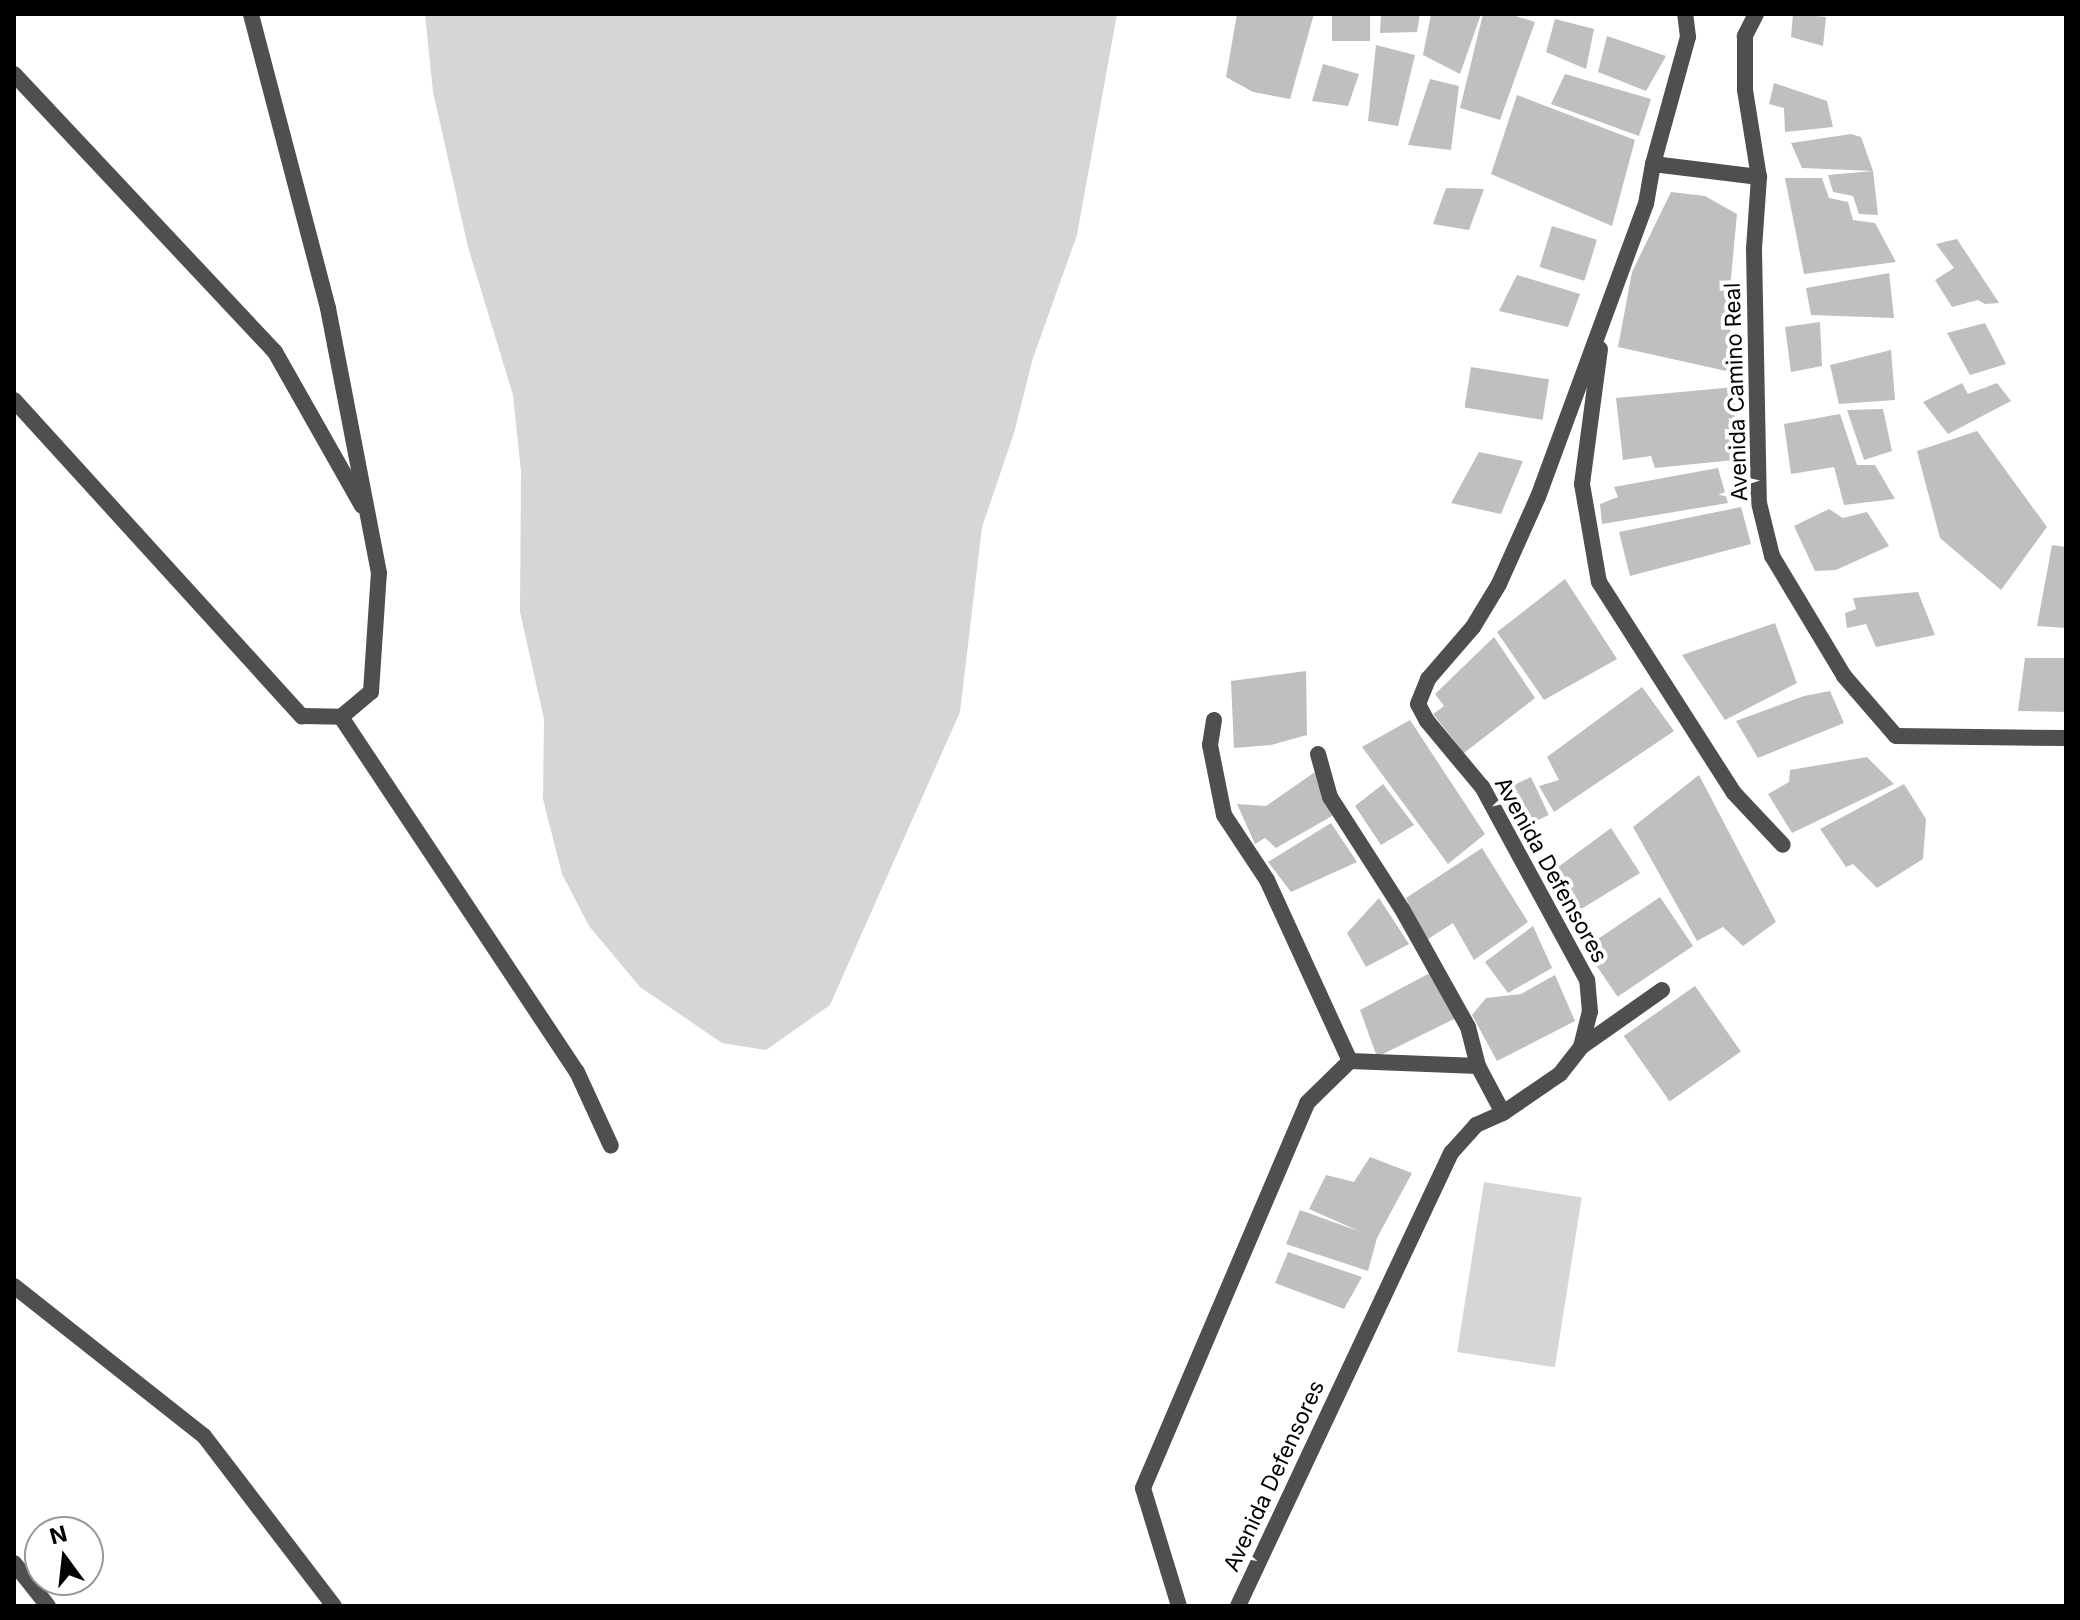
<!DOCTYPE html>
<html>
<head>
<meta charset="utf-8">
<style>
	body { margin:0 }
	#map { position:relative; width:2080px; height:1620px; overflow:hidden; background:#fff; font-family:Inter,sans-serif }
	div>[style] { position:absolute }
	.green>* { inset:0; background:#d6d6d6; transform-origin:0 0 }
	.building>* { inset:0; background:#bfbfbf; transform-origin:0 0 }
	.street>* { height:16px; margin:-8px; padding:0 8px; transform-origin:8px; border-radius:8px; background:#4f4f4f }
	span { translate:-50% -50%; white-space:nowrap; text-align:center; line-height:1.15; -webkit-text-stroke:8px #fff; paint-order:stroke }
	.street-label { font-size:22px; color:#000 }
	.frame { position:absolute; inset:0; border:16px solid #000; pointer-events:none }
	.north { position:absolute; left:24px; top:1516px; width:80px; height:80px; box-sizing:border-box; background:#fff; border:2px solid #999; border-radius:50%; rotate:345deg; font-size:22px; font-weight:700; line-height:32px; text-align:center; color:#000 }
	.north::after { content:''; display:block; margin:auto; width:28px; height:36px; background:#000; clip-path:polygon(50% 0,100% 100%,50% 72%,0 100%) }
</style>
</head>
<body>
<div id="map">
	<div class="green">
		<i style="clip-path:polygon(425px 14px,1117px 14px,1077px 235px,1033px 358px,1014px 433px,982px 527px,960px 712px,830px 1005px,766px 1050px,722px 1043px,640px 987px,589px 926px,562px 874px,543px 799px,544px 719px,520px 612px,521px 472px,513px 395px,468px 247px,433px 92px)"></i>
		<i style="left:1484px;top:1182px;width:99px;height:172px;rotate:9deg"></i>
	</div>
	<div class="building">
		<i style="clip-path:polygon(1237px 14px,1314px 14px,1290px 99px,1253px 92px,1226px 77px)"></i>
		<i style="left:1332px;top:14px;width:38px;height:27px"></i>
		<i style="clip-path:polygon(1381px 14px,1420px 14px,1417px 32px,1380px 33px)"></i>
		<i style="clip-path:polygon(1431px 14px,1481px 14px,1460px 74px,1423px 55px)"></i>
		<i style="clip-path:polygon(1483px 14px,1509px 14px,1535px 22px,1500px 120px,1460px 108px)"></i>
		<i style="clip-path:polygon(1793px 14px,1826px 17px,1823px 46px,1791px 37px)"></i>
		<i style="clip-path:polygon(1555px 19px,1594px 29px,1586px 69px,1546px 52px)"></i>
		<i style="clip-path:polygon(1607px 36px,1666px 56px,1646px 91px,1598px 72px)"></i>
		<i style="clip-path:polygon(1376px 45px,1415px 55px,1398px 126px,1368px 121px)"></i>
		<i style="clip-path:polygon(1323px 64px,1359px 74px,1348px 106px,1312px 101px)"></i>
		<i style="clip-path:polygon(1565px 74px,1651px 99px,1639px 136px,1551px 104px)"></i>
		<i style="clip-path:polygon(1430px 79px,1459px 86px,1451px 150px,1408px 145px)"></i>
		<i style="clip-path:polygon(1774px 83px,1827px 101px,1833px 127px,1785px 132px,1784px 108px,1769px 104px)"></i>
		<i style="clip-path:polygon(1517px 95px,1635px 140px,1612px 226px,1491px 174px)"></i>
		<i style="clip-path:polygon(1851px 134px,1861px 137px,1873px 171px,1802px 168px,1791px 143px)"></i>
		<i style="clip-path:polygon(1873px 171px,1878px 215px,1859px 214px,1853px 196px,1833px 192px,1828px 175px)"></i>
		<i style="clip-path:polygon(1785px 178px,1822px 178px,1829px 198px,1848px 202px,1853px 220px,1875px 223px,1896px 262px,1804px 274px)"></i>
		<i style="clip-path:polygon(1446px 188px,1484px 189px,1469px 230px,1433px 224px)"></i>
		<i style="clip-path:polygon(1671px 192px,1705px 196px,1737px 214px,1730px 288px,1731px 372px,1618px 347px,1632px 272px)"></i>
		<i style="left:1552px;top:226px;width:47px;height:43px;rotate:17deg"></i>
		<i style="clip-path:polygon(1957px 239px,1999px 303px,1985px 304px,1978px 300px,1952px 307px,1935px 280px,1954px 268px,1936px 244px)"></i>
		<i style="clip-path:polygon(1889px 273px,1894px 318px,1811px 315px,1806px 288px)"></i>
		<i style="clip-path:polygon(1517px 275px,1580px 294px,1568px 327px,1499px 311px)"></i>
		<i style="clip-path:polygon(1820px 322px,1822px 366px,1791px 372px,1785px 327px)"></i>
		<i style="clip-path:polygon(1985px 323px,2006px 364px,1970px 375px,1947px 333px)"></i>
		<i style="clip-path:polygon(1891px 350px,1895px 400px,1839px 404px,1830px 365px)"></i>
		<i style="left:1471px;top:367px;width:79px;height:41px;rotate:9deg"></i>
		<i style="clip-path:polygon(1962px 383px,1968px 394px,1997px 383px,2011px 401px,1948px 434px,1923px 402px)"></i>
		<i style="clip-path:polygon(1735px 387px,1734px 460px,1655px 468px,1651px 456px,1623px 460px,1616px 398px)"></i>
		<i style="clip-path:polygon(1883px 409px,1892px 451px,1864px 460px,1847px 410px)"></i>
		<i style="clip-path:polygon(1840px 414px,1857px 465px,1875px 465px,1895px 499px,1844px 505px,1834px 467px,1791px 474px,1784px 424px)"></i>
		<i style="clip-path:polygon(1977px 431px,2047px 527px,2001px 590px,1940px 538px,1917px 451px)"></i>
		<i style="clip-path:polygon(1479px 452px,1523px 461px,1501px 514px,1451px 503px)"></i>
		<i style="clip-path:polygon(1718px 468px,1728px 503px,1602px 524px,1600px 504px,1618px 497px,1614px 487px)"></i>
		<i style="clip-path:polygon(1741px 507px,1751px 544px,1630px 576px,1619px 532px)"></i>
		<i style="clip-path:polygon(1829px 509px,1843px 518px,1867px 512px,1889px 546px,1836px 570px,1815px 571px,1794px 526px)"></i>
		<i style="clip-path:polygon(2052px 545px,2066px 547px,2066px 628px,2037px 626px)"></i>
		<i style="clip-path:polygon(1565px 579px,1617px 659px,1544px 700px,1497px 632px)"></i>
		<i style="clip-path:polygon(1918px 592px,1935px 635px,1876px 647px,1866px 624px,1847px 628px,1845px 613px,1856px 609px,1853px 598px)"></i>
		<i style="clip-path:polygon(1775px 623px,1797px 683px,1725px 720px,1682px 655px)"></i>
		<i style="clip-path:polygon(1494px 637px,1535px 698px,1464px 753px,1433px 714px,1444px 706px,1435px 694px)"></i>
		<i style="clip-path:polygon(2025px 658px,2066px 658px,2066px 712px,2018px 711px)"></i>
		<i style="clip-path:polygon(1306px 671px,1307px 735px,1271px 745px,1234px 748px,1231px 681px)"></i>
		<i style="clip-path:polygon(1642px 687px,1674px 731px,1554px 812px,1539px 786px,1559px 780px,1547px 757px)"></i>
		<i style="clip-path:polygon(1830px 691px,1844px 723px,1758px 758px,1736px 721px,1804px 696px)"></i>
		<i style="clip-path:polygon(1410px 720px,1485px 834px,1448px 864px,1362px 747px)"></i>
		<i style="clip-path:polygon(1867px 757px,1894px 784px,1792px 833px,1768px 794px,1789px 782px,1790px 770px)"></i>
		<i style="clip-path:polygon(1315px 772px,1332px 816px,1276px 848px,1265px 838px,1255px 844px,1237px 804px,1266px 806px)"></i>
		<i style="clip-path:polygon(1699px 775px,1776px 922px,1743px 946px,1723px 927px,1697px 941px,1633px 827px)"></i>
		<i style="left:1531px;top:777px;width:42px;height:36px;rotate:65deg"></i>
		<i style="clip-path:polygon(1383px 784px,1414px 825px,1381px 845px,1355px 806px)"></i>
		<i style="clip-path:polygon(1904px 784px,1926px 819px,1923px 859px,1877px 888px,1853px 864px,1846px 867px,1820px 829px)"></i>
		<i style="clip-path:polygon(1331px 823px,1357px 862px,1291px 892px,1268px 862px)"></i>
		<i style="clip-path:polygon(1611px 828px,1640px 873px,1573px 914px,1550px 873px)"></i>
		<i style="clip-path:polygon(1482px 848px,1528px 922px,1474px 960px,1453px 923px,1425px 941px,1406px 898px)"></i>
		<i style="left:1660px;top:897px;width:59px;height:91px;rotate:56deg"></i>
		<i style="clip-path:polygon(1379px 898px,1409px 944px,1366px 967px,1347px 933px)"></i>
		<i style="clip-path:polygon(1533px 926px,1552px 968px,1508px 993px,1485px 962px)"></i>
		<i style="clip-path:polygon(1430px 973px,1456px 1018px,1377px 1057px,1360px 1010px)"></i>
		<i style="clip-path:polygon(1555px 975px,1575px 1021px,1497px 1061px,1472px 1015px,1486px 998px,1521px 994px)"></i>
		<i style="left:1695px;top:986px;width:80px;height:87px;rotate:55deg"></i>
		<i style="clip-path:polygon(1370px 1157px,1412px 1173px,1377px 1238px,1368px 1271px,1286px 1244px,1300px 1210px,1361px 1232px,1309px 1209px,1326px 1175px,1354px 1182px)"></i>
		<i style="clip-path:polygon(1288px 1252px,1362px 1277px,1344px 1309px,1275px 1283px)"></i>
	</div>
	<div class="street">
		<i style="left:1756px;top:14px;width:25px;rotate:117deg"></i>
		<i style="left:1745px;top:36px;width:54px;rotate:90deg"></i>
		<i style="left:1745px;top:90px;width:88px;rotate:80.9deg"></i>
		<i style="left:1759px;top:177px;width:72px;rotate:94deg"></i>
		<i style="left:1754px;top:249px;width:254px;rotate:88.9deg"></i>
		<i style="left:1759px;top:503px;width:55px;rotate:76.2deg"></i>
		<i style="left:1772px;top:556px;width:140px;rotate:59deg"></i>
		<i style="left:1844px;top:676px;width:79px;rotate:49.1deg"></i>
		<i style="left:1896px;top:736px;width:170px;rotate:0.7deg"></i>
		<i style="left:14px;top:74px;width:381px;rotate:46.8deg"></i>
		<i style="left:275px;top:352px;width:177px;rotate:60.5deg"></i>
		<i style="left:1653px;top:164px;width:107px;rotate:7deg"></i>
		<i style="left:1600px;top:349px;width:136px;rotate:97.6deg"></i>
		<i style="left:1582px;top:484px;width:99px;rotate:80.2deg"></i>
		<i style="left:1599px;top:582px;width:250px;rotate:57.4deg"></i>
		<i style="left:1734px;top:793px;width:71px;rotate:46.7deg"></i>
		<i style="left:14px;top:400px;width:428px;rotate:47.7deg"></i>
		<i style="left:302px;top:716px;width:39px;rotate:1deg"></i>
		<i style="left:341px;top:717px;width:39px;rotate:-40deg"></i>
		<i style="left:371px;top:692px;width:119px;rotate:-86.2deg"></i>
		<i style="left:379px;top:573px;width:270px;rotate:-100.9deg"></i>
		<i style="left:328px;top:308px;width:304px;rotate:-104.7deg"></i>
		<i style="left:341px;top:717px;width:426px;rotate:56.4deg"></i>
		<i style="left:577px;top:1072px;width:81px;rotate:65.3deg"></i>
		<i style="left:1214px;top:720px;width:25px;rotate:99deg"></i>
		<i style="left:1210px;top:745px;width:71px;rotate:78.7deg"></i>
		<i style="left:1224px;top:815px;width:78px;rotate:56.5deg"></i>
		<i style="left:1267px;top:880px;width:199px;rotate:65.4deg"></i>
		<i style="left:1318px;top:754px;width:45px;rotate:74.4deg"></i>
		<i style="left:1330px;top:797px;width:133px;rotate:57.3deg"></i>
		<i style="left:1402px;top:909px;width:135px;rotate:60.8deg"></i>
		<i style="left:1468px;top:1027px;width:40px;rotate:75.6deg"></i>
		<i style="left:1581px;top:1047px;width:99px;rotate:-35.1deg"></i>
		<i style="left:14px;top:1286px;width:242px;rotate:38.3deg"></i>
		<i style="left:204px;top:1436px;width:214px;rotate:52.6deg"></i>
		<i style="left:14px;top:1563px;width:55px;rotate:51.7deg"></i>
		<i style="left:1179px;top:1606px;width:123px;rotate:-107deg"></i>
		<i style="left:1143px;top:1488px;width:418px;rotate:-66.9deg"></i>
		<i style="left:1307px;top:1103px;width:60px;rotate:-44.3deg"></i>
		<i style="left:1350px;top:1061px;width:128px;rotate:2.2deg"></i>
		<i style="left:1478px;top:1066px;width:53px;rotate:62deg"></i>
		<i style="left:1238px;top:1606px;width:501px;rotate:-64.82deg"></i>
		<i style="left:1451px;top:1153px;width:38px;rotate:-48deg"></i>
		<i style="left:1476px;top:1125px;width:30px;rotate:-24deg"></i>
		<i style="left:1503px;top:1113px;width:69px;rotate:-34.4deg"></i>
		<i style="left:1560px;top:1074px;width:34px;rotate:-52deg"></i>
		<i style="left:1581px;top:1047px;width:36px;rotate:-76deg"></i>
		<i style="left:1590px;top:1012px;width:32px;rotate:-95deg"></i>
		<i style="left:1587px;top:980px;width:220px;rotate:-118.5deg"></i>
		<i style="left:1482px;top:787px;width:86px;rotate:-129.8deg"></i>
		<i style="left:1427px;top:721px;width:19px;rotate:-118deg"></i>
		<i style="left:1418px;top:704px;width:27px;rotate:-68deg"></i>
		<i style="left:1428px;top:679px;width:69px;rotate:-49.1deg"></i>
		<i style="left:1473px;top:627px;width:50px;rotate:-58.8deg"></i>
		<i style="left:1499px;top:584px;width:95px;rotate:-65.9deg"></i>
		<i style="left:1538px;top:497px;width:312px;rotate:-69.8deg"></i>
		<i style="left:1646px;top:204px;width:41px;rotate:-80.1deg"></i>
		<i style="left:1653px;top:164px;width:132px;rotate:-74.6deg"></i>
		<i style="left:1688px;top:37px;width:23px;rotate:-97deg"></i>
	</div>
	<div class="street-label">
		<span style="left:1736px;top:392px;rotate:-92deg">Avenida Camino Real</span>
		<span style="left:1551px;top:870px;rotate:61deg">Avenida Defensores</span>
		<span style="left:1274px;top:1476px;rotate:-65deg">Avenida Defensores</span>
	</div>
	<div class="frame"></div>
	<div class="north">N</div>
</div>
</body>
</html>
